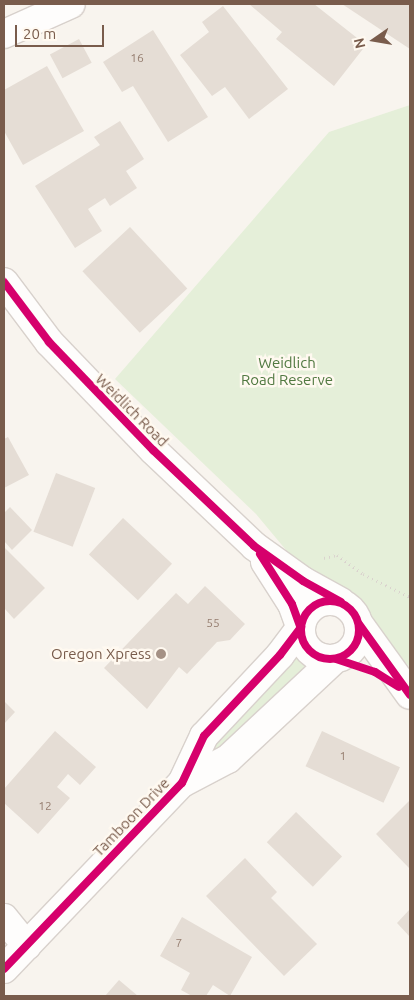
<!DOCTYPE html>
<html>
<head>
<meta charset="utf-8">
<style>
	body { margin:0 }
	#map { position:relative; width:414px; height:1000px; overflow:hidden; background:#f8f4ee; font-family:Ubuntu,sans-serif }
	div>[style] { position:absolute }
	.green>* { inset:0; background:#e5efd9 }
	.building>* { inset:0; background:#e5ddd5; transform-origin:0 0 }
	.path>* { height:3px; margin-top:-1.5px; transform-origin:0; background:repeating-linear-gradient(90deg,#dad3ce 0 1px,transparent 0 5px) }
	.roads { filter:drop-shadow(1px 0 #d8d1cc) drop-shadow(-1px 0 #d8d1cc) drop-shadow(0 1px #d8d1cc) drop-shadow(0 -1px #d8d1cc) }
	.minor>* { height:28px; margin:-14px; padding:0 14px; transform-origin:14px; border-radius:14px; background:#fefdfc }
	.minor>.ring { margin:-14px; padding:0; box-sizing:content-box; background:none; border:28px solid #fefdfc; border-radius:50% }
	.cycleway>* { height:8px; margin:-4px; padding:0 4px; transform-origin:4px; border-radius:4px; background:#d6006c }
	.cycleway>.ring { margin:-4px; padding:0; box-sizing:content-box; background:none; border:8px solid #d6006c; border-radius:50% }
	.dots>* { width:14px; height:14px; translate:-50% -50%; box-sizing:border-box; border:2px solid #fff9f0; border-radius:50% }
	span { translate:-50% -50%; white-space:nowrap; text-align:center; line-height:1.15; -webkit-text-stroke:5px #fff9f0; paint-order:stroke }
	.number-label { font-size:12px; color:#967e70 }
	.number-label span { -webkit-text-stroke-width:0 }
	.park-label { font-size:15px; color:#517941 }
	.street-label { font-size:15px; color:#795c4c }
	.poi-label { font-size:15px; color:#795c4c }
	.right { translate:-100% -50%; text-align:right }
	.frame { position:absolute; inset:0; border:5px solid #795c4c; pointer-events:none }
	.north { position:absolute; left:349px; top:15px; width:50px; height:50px; -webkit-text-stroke:4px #fff9f0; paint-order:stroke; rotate:257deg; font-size:14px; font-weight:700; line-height:20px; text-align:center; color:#795c4c }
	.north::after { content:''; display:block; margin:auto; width:18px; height:22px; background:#795c4c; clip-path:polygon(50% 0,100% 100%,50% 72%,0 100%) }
	.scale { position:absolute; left:15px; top:25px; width:89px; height:22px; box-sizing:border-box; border:2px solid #795c4c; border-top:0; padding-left:6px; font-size:15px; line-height:18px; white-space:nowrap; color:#795c4c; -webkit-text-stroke:4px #fff9f0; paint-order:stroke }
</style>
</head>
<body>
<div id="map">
	<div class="green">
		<i style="clip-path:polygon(410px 105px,410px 667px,389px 648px,356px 597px,296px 562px,256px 514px,115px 379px,329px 132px)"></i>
		<i style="clip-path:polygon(293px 648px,312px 667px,217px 760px,203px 748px)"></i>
	</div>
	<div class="building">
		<i style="clip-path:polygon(249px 4px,314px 4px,366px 45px,334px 86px,276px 39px,282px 32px)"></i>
		<i style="clip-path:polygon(342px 4px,410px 4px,410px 49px)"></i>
		<i style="clip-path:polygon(223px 6px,288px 89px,249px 119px,225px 87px,212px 96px,180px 55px,209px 32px,202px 22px)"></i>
		<i style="clip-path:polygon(153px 30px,208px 117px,168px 142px,133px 86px,122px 92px,103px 62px)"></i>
		<i style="left:79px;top:39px;width:27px;height:33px;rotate:62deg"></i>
		<i style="clip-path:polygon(47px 66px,84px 131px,23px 165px,4px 131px,4px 90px)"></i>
		<i style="clip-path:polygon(120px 121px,144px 159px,126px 171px,137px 188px,110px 206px,105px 198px,88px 209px,102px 231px,75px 248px,35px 186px,100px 145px,94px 137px)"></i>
		<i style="left:130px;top:227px;width:84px;height:65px;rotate:47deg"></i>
		<i style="clip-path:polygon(8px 437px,29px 475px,4px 488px,4px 439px)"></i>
		<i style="left:56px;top:473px;width:42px;height:63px;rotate:21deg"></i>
		<i style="clip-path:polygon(10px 507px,32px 530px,12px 550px,4px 541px,4px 513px)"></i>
		<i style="left:123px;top:518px;width:67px;height:50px;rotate:43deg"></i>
		<i style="clip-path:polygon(4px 547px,45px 588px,14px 619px,4px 608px)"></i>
		<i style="clip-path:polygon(205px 586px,245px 624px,230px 640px,217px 642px,187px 674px,179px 667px,147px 709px,104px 668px,176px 593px,188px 604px)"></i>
		<i style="clip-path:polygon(4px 701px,15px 712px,4px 724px)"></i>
		<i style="clip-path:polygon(55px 731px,96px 767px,80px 785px,68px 774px,57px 787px,70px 798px,38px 834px,4px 803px,4px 789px)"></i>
		<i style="left:322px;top:731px;width:86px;height:39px;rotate:25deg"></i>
		<i style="clip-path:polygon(409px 801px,410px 803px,410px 869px,376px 834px)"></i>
		<i style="left:296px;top:812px;width:64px;height:42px;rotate:44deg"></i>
		<i style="clip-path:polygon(245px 858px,277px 892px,271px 898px,317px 944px,284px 976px,206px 896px)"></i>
		<i style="clip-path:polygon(410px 909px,410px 937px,397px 923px)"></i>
		<i style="clip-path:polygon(182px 917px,252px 957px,230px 996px,213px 985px,206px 996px,192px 996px,181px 990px,190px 973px,160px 956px)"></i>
		<i style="clip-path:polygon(119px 980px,138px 996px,105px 996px)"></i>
	</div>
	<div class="path">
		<i style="left:324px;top:558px;width:13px;rotate:-13deg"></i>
		<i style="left:337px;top:555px;width:32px;rotate:36deg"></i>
		<i style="left:363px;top:574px;width:52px;rotate:26.1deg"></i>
	</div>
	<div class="roads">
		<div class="minor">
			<i style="left:4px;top:34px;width:73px;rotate:-24.1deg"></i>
			<i style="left:4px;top:282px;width:75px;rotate:53.1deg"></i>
			<i style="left:49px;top:342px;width:150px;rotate:46.1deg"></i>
			<i style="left:153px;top:450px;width:139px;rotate:43.5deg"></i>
			<i style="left:254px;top:546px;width:60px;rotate:35.5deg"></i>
			<i style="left:303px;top:581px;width:43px;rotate:28.9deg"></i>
			<i style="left:265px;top:562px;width:50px;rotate:57.3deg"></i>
			<i style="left:292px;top:604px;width:23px;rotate:70deg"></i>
			<i class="ring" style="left:301px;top:601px;width:30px;height:30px"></i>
			<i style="left:359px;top:624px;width:87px;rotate:54.3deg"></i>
			<i style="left:182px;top:783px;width:52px;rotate:-27.6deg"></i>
			<i style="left:228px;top:759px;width:146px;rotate:-43.1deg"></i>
			<i style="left:4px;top:918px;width:36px;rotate:51deg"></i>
			<i style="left:4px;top:969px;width:257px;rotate:-46.3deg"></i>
			<i style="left:182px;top:783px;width:52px;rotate:-64.9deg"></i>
			<i style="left:204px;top:736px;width:111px;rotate:-46.8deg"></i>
			<i style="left:280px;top:655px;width:35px;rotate:-53deg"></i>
		</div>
	</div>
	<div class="cycleway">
		<i style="left:4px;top:282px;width:75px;rotate:53.1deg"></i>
		<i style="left:49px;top:342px;width:150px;rotate:46.1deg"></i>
		<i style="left:153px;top:450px;width:139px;rotate:43.5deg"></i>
		<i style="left:254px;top:546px;width:60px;rotate:35.5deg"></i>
		<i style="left:303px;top:581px;width:43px;rotate:28.9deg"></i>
		<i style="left:260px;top:554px;width:59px;rotate:57.4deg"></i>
		<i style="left:292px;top:604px;width:23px;rotate:70deg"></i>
		<i class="ring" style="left:301px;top:601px;width:50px;height:50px"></i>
		<i style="left:359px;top:624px;width:87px;rotate:54.3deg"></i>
		<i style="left:336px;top:659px;width:41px;rotate:18.4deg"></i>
		<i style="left:375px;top:672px;width:28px;rotate:32deg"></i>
		<i style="left:4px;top:969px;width:257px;rotate:-46.3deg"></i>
		<i style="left:182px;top:783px;width:52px;rotate:-64.9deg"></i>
		<i style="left:204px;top:736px;width:111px;rotate:-46.8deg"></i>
		<i style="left:280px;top:655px;width:35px;rotate:-53deg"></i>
	</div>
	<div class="dots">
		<i style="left:161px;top:654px;background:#a59185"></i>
	</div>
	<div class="number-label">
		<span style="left:137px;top:58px">16</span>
		<span style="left:213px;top:623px">55</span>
		<span style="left:343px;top:756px">1</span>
		<span style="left:45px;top:806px">12</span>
		<span style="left:179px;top:943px">7</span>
	</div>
	<div class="park-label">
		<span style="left:287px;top:371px">Weidlich<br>Road Reserve</span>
	</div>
	<div class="street-label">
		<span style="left:132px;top:410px;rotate:45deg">Weidlich Road</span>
		<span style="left:131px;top:817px;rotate:-46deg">Tamboon Drive</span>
	</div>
	<div class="poi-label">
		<span class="right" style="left:151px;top:654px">Oregon Xpress</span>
	</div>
	<div class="frame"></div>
	<div class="north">N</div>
	<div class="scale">20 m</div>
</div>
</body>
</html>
